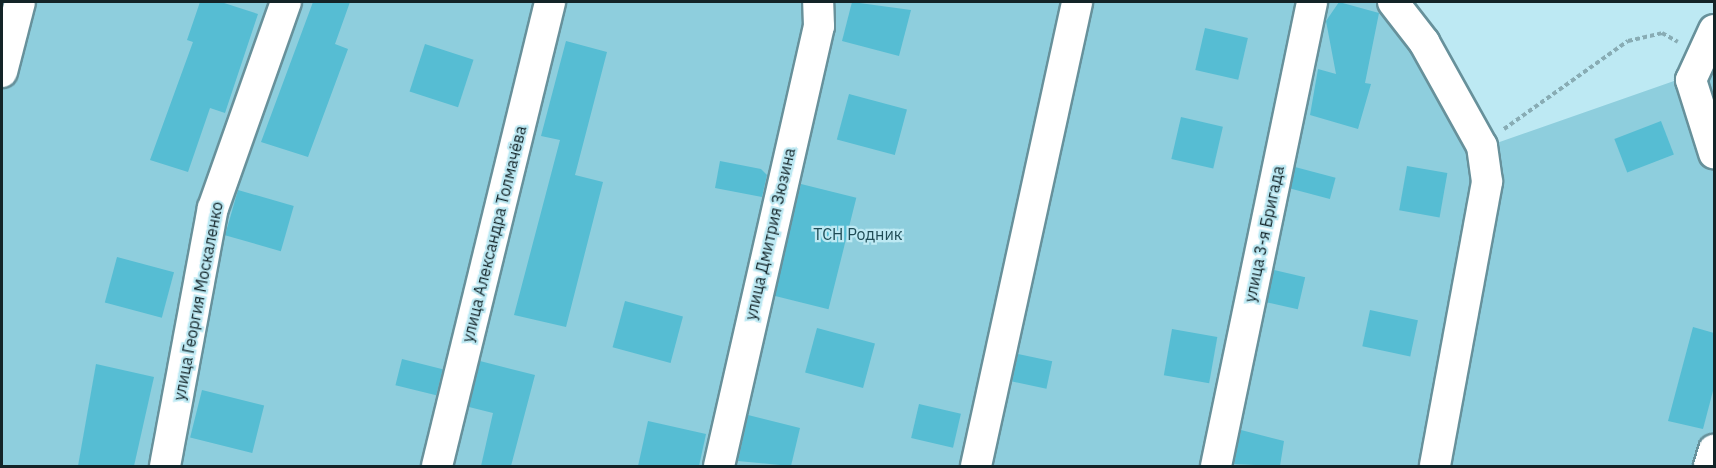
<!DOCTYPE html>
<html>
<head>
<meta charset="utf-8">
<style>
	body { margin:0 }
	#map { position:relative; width:1716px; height:468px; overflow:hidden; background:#bde9f3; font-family:"IBM Plex Sans",sans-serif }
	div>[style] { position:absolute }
	.green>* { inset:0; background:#8ecedd }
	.building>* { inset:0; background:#56bdd3; transform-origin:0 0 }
	.path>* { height:4px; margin-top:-2px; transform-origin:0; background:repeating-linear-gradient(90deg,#88acb4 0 4.5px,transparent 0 7.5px) }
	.roads { filter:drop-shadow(2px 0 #67919b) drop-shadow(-2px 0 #67919b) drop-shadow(0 2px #67919b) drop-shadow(0 -2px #67919b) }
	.minor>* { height:30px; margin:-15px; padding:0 15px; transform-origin:15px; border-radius:15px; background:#fff }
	span { translate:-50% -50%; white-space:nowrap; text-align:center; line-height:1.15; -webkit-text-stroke:4.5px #bde9f3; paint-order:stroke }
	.street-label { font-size:16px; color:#132428 }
	.park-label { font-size:16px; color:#1f4c56 }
	.frame { position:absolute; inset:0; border:3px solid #132428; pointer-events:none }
</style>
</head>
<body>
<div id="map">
	<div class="green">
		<i style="clip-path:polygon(2px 2px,1387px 2px,1471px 152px,1714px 67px,1714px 466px,2px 466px)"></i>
	</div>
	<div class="building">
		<i style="clip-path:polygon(200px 2px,221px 2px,258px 14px,225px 113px,210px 108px,188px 172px,150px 160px,193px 42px,187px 40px)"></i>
		<i style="clip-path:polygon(313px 2px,350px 2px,335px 44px,348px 49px,308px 157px,261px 142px)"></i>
		<i style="clip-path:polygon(852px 2px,911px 10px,899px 56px,842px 41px)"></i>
		<i style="clip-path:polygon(1339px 2px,1379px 13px,1365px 83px,1371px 84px,1358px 129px,1310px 115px,1318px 69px,1336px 74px,1326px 21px)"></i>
		<i style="left:1205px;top:28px;width:44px;height:43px;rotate:13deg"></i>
		<i style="clip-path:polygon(566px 41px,607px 52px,575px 175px,603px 182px,566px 327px,514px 315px,560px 140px,541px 136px)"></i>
		<i style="left:425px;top:44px;width:51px;height:50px;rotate:18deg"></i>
		<i style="left:849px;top:94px;width:60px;height:47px;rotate:15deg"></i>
		<i style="left:1181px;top:117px;width:43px;height:43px;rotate:13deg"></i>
		<i style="left:1661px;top:121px;width:36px;height:50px;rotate:69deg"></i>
		<i style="clip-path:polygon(720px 161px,761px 169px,767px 175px,762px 197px,715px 188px)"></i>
		<i style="left:1407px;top:166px;width:41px;height:45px;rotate:10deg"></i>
		<i style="left:1295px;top:167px;width:42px;height:22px;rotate:15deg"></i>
		<i style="left:801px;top:184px;width:57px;height:115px;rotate:14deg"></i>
		<i style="left:238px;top:190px;width:58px;height:47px;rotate:16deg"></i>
		<i style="left:117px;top:257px;width:59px;height:47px;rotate:15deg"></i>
		<i style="left:1274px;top:270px;width:32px;height:33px;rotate:13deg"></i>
		<i style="left:625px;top:301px;width:60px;height:48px;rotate:15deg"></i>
		<i style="left:1370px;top:310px;width:49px;height:37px;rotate:12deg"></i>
		<i style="clip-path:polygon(1693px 327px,1714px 333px,1714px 387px,1703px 429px,1668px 421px)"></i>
		<i style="left:817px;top:328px;width:60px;height:46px;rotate:15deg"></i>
		<i style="left:1172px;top:329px;width:46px;height:47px;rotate:10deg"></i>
		<i style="left:1018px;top:354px;width:35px;height:28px;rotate:12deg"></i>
		<i style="left:402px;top:359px;width:42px;height:27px;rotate:14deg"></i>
		<i style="clip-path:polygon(480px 361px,535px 375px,511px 466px,481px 466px,493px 413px,469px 407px)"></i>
		<i style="clip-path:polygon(96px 364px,154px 377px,134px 466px,78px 466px)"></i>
		<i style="left:202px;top:390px;width:64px;height:49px;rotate:14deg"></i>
		<i style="left:919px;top:404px;width:43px;height:35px;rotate:13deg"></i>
		<i style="clip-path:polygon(748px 415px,800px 428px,791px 466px,738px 461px)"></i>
		<i style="clip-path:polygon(648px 421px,706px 434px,699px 466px,638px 466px)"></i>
		<i style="clip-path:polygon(1241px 430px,1284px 441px,1280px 466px,1234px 464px)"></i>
	</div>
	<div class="path">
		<i style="left:1504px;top:129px;width:152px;rotate:-35.4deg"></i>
		<i style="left:1628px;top:41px;width:35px;rotate:-13deg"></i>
		<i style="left:1662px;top:33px;width:18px;rotate:29deg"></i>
	</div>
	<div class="roads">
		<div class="minor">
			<i style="left:1393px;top:2px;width:51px;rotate:52.2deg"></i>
			<i style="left:1424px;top:42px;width:119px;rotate:60.9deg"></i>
			<i style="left:1482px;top:146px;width:36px;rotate:82deg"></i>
			<i style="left:1487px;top:182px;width:289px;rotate:100.4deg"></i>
			<i style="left:1714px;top:30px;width:55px;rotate:114.7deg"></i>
			<i style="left:1691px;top:80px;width:77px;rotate:72.5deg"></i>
			<i style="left:2px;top:72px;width:72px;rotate:-75.6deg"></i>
			<i style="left:165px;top:466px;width:262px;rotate:-79.5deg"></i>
			<i style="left:213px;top:208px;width:219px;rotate:-70.5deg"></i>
			<i style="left:437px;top:466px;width:478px;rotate:-76.3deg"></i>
			<i style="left:719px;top:466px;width:451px;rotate:-77.2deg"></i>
			<i style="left:819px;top:26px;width:24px;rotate:-92deg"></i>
			<i style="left:976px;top:466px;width:475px;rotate:-77.7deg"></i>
			<i style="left:1216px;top:466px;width:474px;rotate:-78.3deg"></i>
			<i style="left:1709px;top:466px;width:17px;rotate:-73deg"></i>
		</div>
	</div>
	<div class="street-label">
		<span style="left:494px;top:234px;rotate:-76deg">улица Александра Толмачёва</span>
		<span style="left:770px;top:234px;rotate:-77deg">улица Дмитрия Зюзина</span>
		<span style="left:1264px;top:234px;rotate:-78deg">улица 3-я Бригада</span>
		<span style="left:198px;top:301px;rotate:-79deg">улица Георгия Москаленко</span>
	</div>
	<div class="park-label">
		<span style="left:858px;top:234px">ТСН Родник</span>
	</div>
	<div class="frame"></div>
</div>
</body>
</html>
